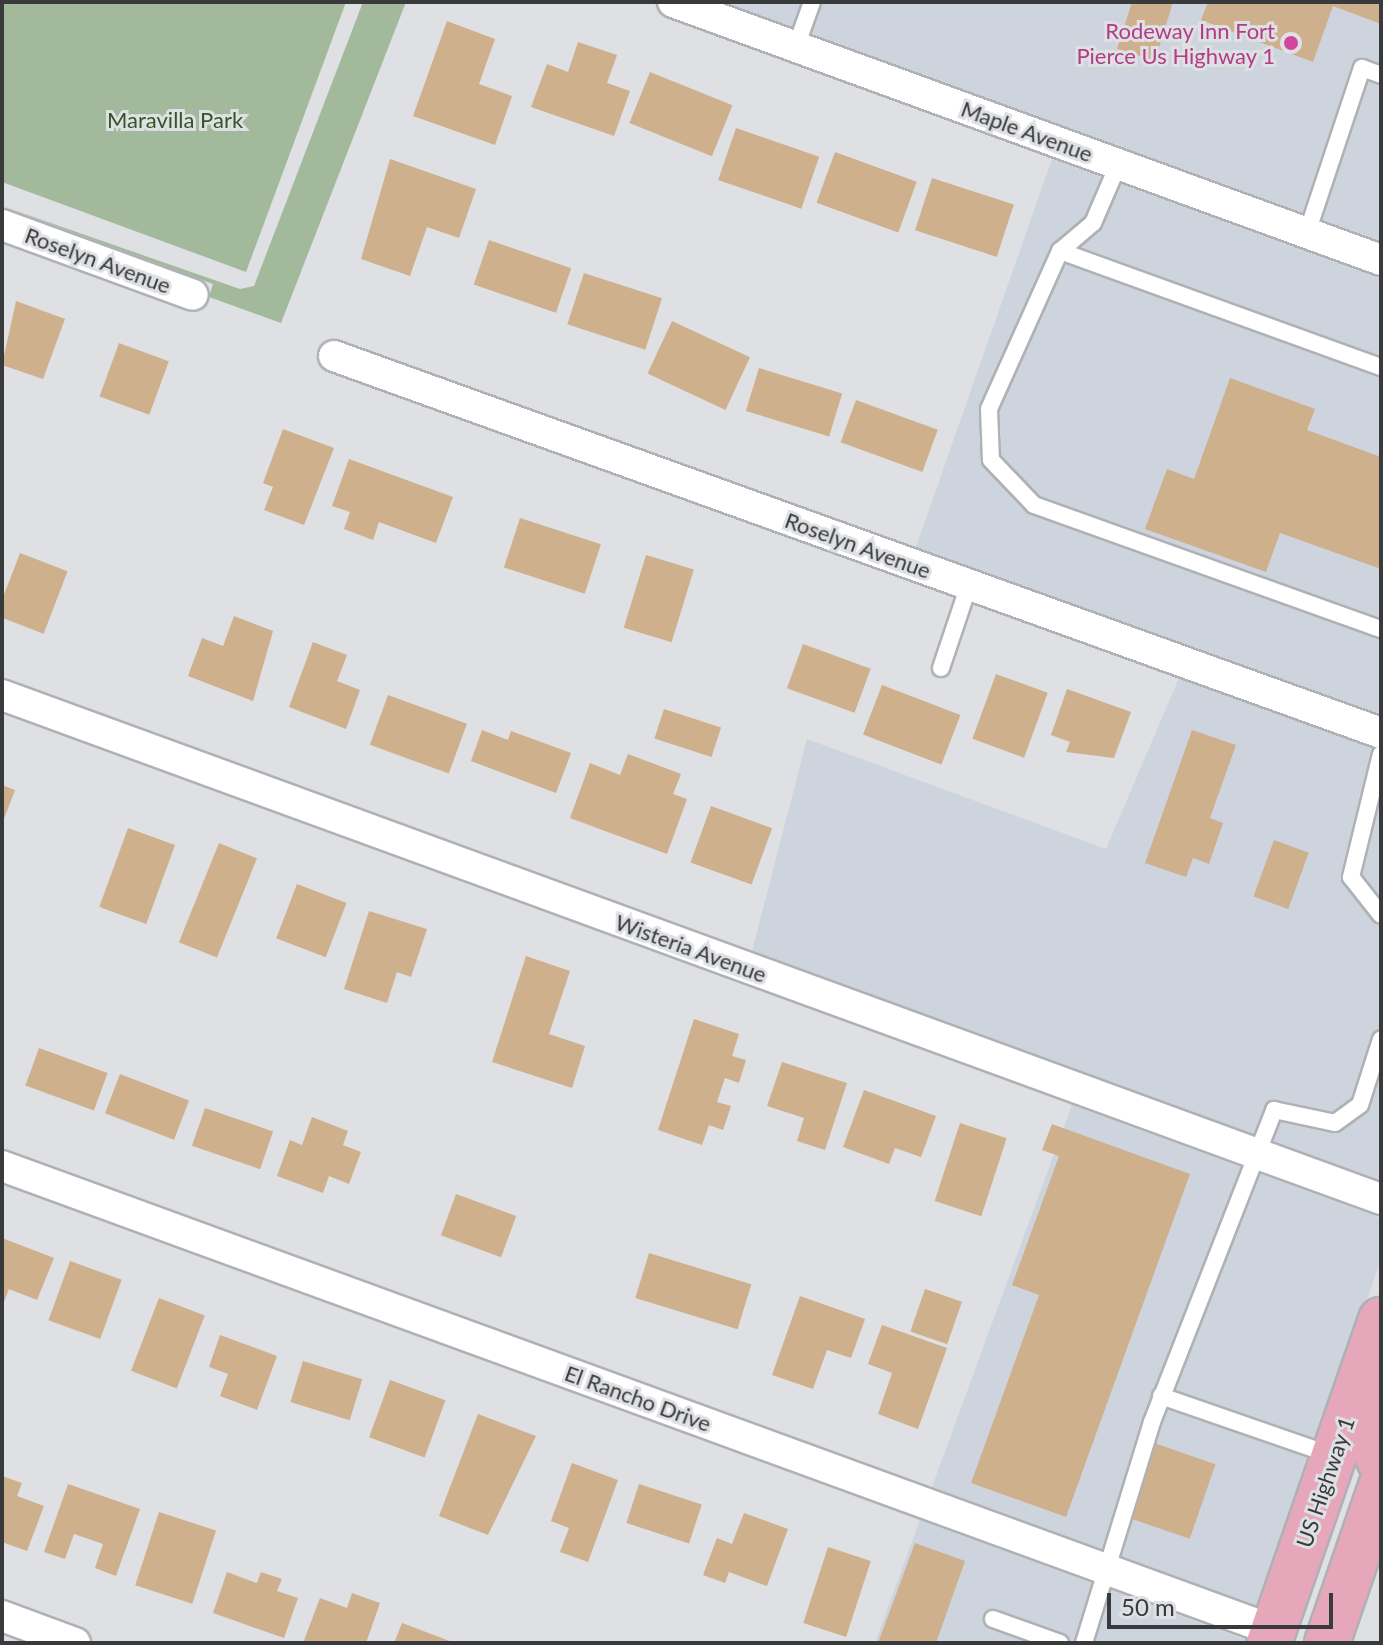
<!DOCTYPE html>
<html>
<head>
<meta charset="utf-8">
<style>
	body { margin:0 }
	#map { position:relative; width:1383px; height:1645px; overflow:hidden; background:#dee0e3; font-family:Lato,sans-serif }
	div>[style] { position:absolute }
	.built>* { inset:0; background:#cdd4dd }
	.green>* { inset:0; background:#a2b99c }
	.building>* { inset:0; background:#ceb08d; transform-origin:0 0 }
	.roads { filter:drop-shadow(2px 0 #afb1b4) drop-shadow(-2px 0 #afb1b4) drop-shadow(0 2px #afb1b4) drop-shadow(0 -2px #afb1b4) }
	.service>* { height:16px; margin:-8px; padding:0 8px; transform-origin:8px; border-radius:8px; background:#fff }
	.minor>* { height:30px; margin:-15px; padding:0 15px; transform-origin:15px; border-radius:15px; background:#fff }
	.primary>* { height:44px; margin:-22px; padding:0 22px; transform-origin:22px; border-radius:22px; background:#e7a7ba }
	.dots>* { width:22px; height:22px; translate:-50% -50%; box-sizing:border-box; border:4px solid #dee0e3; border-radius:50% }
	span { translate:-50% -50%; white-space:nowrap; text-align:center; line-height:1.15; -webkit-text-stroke:6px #dee0e3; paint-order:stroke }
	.hotel-label { font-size:22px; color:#b23c85 }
	.right { translate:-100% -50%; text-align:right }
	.park-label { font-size:22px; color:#305827 }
	.street-label { font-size:22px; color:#393a3c }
	.frame { position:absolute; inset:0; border:4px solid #393a3c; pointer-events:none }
	.scale { position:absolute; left:1107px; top:1593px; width:226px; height:36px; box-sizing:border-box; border:4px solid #393a3c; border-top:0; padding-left:10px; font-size:24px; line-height:28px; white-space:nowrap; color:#393a3c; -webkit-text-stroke:6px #dee0e3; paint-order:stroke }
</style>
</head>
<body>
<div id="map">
	<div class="built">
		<i style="clip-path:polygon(724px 2px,1381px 2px,1381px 241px)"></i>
		<i style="clip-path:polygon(1052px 159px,1381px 279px,1381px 714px,916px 547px)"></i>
		<i style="clip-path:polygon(1179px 678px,1381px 751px,1381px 1181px,752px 951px,807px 739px,1106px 849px)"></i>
		<i style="clip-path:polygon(1072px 1105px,1381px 1218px,1381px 1258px,1263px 1608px,932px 1487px)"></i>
		<i style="clip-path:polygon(920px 1520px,1252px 1642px,1251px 1643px,875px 1643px)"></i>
	</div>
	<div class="green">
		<i style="clip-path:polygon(2px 2px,346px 2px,246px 272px,2px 182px)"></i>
		<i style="clip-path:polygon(363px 2px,406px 2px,281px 323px,209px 297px,213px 284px,2px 206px,240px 289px,254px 286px)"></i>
	</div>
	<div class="building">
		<i style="clip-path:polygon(1132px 2px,1173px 2px,1155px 61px,1117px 49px)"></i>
		<i style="clip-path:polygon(1208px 2px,1381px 2px,1381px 24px,1333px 6px,1313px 62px,1201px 20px)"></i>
		<i style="clip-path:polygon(447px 21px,495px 39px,479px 84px,512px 96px,495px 145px,413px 116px)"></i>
		<i style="clip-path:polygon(578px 42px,617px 55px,607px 83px,630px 91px,614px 136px,531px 107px,547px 64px,568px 72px)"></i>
		<i style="left:650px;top:72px;width:89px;height:55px;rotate:22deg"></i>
		<i style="left:736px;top:128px;width:88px;height:55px;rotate:19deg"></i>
		<i style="left:835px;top:152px;width:87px;height:54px;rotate:20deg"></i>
		<i style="clip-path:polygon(390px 159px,476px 189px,459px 238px,427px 227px,410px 276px,361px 259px)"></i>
		<i style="left:932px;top:178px;width:86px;height:55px;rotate:18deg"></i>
		<i style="left:489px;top:240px;width:87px;height:47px;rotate:19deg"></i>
		<i style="left:584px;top:273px;width:82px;height:54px;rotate:18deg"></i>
		<i style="clip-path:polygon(16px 301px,65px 319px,43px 379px,2px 365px)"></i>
		<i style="left:672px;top:321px;width:86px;height:58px;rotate:25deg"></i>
		<i style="left:119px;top:343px;width:53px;height:57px;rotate:20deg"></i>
		<i style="left:759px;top:368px;width:87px;height:45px;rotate:17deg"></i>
		<i style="clip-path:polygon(1230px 378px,1315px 409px,1307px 430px,1381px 457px,1381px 569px,1280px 533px,1266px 572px,1145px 529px,1167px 469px,1194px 479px)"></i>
		<i style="left:856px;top:400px;width:87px;height:45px;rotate:20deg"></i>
		<i style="clip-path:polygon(283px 429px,334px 448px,304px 525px,264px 510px,273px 487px,263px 483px)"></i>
		<i style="clip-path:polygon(349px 459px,453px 497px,436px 543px,379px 522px,373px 540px,344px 529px,350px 512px,332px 506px)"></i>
		<i style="left:520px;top:518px;width:85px;height:52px;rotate:18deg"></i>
		<i style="left:20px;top:553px;width:51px;height:67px;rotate:21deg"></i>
		<i style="left:646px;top:555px;width:50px;height:76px;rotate:17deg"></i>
		<i style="clip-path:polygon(234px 616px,273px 631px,253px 701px,188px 676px,202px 638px,223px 646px)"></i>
		<i style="clip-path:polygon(313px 642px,347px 655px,337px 681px,360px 690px,346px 729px,289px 707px)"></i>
		<i style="left:803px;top:644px;width:72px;height:47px;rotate:20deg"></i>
		<i style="left:996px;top:674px;width:55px;height:69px;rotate:20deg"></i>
		<i style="left:882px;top:685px;width:84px;height:53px;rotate:21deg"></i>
		<i style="clip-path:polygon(1067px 689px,1131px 712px,1114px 758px,1066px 752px,1070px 742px,1051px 735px)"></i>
		<i style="left:388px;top:695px;width:84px;height:53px;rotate:20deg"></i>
		<i style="left:664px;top:709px;width:60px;height:31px;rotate:18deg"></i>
		<i style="clip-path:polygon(482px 730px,508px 740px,511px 731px,571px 753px,556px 793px,471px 761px)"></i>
		<i style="clip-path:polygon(1192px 730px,1236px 745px,1210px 818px,1223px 823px,1209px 864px,1193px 858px,1186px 877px,1145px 863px)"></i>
		<i style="clip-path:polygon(628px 754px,681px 774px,673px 794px,687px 799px,667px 854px,570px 818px,590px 763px,620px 775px)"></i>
		<i style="clip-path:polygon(2px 785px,15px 790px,2px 824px)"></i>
		<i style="left:711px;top:806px;width:65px;height:60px;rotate:20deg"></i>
		<i style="left:128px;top:828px;width:50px;height:84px;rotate:20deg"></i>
		<i style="left:1274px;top:840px;width:37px;height:60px;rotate:20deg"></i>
		<i style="left:219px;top:843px;width:41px;height:107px;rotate:22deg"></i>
		<i style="left:297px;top:884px;width:53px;height:58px;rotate:21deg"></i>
		<i style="clip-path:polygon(369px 911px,427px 929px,411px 977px,397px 972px,387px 1003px,344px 989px)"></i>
		<i style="clip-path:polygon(526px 956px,570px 971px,549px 1034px,585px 1046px,572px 1088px,492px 1062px)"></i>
		<i style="clip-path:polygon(694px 1019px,739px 1034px,732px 1056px,746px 1060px,739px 1083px,725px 1078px,717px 1102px,731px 1106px,723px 1130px,709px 1125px,702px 1145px,658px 1130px)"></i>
		<i style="left:39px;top:1048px;width:73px;height:40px;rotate:20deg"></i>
		<i style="clip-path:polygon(782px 1062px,847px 1083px,825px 1150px,797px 1141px,804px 1118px,767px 1106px)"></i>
		<i style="left:120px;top:1074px;width:74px;height:42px;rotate:21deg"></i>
		<i style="clip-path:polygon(864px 1090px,936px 1116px,921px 1157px,895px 1148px,889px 1164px,843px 1147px)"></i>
		<i style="left:205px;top:1108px;width:72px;height:40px;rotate:19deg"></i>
		<i style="clip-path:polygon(312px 1117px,348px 1131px,343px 1145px,361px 1152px,349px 1184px,329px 1176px,323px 1193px,277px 1176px,290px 1140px,302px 1145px)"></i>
		<i style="left:960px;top:1123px;width:49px;height:82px;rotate:18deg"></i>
		<i style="clip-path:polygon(1052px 1124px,1190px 1174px,1066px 1517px,971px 1483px,1039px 1295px,1012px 1285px,1059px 1156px,1042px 1150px)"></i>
		<i style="left:456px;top:1194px;width:64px;height:44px;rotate:20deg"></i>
		<i style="clip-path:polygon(2px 1238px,54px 1258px,37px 1300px,9px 1289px,2px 1307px)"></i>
		<i style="left:649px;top:1253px;width:107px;height:47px;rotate:17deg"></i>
		<i style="left:70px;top:1261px;width:55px;height:63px;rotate:20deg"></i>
		<i style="left:925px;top:1289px;width:39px;height:45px;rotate:19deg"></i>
		<i style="clip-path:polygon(800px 1296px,865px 1319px,851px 1358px,827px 1350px,813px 1389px,772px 1375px)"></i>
		<i style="left:159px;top:1298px;width:49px;height:78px;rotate:21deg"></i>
		<i style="clip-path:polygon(882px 1325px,947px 1348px,918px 1429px,878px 1414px,892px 1373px,868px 1364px)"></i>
		<i style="clip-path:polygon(220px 1335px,277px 1356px,257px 1410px,220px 1396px,228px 1374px,209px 1367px)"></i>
		<i style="left:303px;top:1361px;width:62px;height:43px;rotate:17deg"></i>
		<i style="left:390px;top:1380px;width:59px;height:61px;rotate:20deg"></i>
		<i style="clip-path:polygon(478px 1414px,536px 1436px,488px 1535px,439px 1516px)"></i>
		<i style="left:1154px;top:1443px;width:65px;height:79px;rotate:19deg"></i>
		<i style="clip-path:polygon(572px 1463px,618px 1480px,588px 1562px,560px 1552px,569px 1528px,551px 1521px)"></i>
		<i style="clip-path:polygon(2px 1476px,22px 1483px,17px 1496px,44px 1506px,27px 1551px,2px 1542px)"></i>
		<i style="clip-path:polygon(68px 1484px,140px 1509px,116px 1576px,95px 1568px,103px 1544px,74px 1534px,65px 1559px,44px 1552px)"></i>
		<i style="left:639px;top:1484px;width:66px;height:41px;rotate:18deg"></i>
		<i style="left:159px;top:1512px;width:60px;height:77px;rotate:18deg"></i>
		<i style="clip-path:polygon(744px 1513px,788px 1529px,767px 1586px,729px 1572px,725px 1583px,703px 1575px,717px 1538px,732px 1544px)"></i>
		<i style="clip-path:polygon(915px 1543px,965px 1561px,936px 1643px,878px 1643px)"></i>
		<i style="left:828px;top:1547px;width:45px;height:80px;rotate:18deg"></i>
		<i style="clip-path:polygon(227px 1572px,257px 1583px,261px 1572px,282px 1579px,277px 1591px,298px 1598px,284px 1638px,213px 1613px)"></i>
		<i style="clip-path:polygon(352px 1593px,380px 1603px,366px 1643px,303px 1643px,320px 1598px,347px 1608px)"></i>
		<i style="clip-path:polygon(402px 1623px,455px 1643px,394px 1643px)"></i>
	</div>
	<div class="roads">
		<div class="service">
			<i style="left:796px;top:47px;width:48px;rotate:-70.4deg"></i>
			<i style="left:1118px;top:165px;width:63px;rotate:113.3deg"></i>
			<i style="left:1093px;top:223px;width:43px;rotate:139.7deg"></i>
			<i style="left:1060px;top:251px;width:173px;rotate:114.2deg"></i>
			<i style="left:989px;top:409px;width:51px;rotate:87.8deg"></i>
			<i style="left:991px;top:460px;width:62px;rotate:46.3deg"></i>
			<i style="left:1034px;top:505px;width:368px;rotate:19.7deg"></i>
			<i style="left:1307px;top:233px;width:174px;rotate:-71.6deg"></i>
			<i style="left:1362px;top:68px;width:20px;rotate:20deg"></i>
			<i style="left:1060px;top:251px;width:341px;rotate:19.9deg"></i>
			<i style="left:941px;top:668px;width:88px;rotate:-71.4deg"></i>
			<i style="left:1381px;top:754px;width:127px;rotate:103.7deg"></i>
			<i style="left:1351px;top:877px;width:48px;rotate:51.7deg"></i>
			<i style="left:1161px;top:1396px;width:183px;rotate:19.1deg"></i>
			<i style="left:993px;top:1619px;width:71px;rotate:19.7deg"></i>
			<i style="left:1084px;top:1643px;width:231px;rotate:-72.9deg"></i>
			<i style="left:1152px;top:1422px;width:335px;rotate:-68.6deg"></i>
			<i style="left:1274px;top:1110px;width:62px;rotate:12deg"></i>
			<i style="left:1335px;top:1123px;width:31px;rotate:-36deg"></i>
			<i style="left:1360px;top:1105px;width:69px;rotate:-72.3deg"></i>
		</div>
		<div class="minor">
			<i style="left:673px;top:2px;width:754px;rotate:20.02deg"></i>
			<i style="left:2px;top:225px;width:203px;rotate:20.1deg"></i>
			<i style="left:334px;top:356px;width:1113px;rotate:19.8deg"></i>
			<i style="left:2px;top:695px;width:1468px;rotate:20.08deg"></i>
			<i style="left:2px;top:1166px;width:1353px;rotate:20.06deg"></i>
			<i style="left:2px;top:1616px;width:78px;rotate:20.3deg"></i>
		</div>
		<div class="primary">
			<i style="left:1364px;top:1383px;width:58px;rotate:84.1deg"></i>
			<i style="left:1370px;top:1441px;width:25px;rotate:64deg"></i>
			<i style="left:1269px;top:1643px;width:342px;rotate:-70.9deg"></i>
			<i style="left:1327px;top:1643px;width:166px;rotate:-71deg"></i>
		</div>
	</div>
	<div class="dots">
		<i style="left:1291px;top:43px;background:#d1479c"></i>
	</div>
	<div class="hotel-label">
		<span class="right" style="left:1275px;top:43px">Rodeway Inn Fort<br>Pierce Us Highway 1</span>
	</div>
	<div class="park-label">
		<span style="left:175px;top:120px">Maravilla Park</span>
	</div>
	<div class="street-label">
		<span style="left:1027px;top:131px;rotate:20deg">Maple Avenue</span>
		<span style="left:98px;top:260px;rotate:20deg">Roselyn Avenue</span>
		<span style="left:858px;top:545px;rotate:20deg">Roselyn Avenue</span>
		<span style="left:691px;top:948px;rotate:20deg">Wisteria Avenue</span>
		<span style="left:638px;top:1398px;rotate:20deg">El Rancho Drive</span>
		<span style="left:1325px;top:1482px;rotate:-71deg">US Highway 1</span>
	</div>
	<div class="frame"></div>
	<div class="scale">50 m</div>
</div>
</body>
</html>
